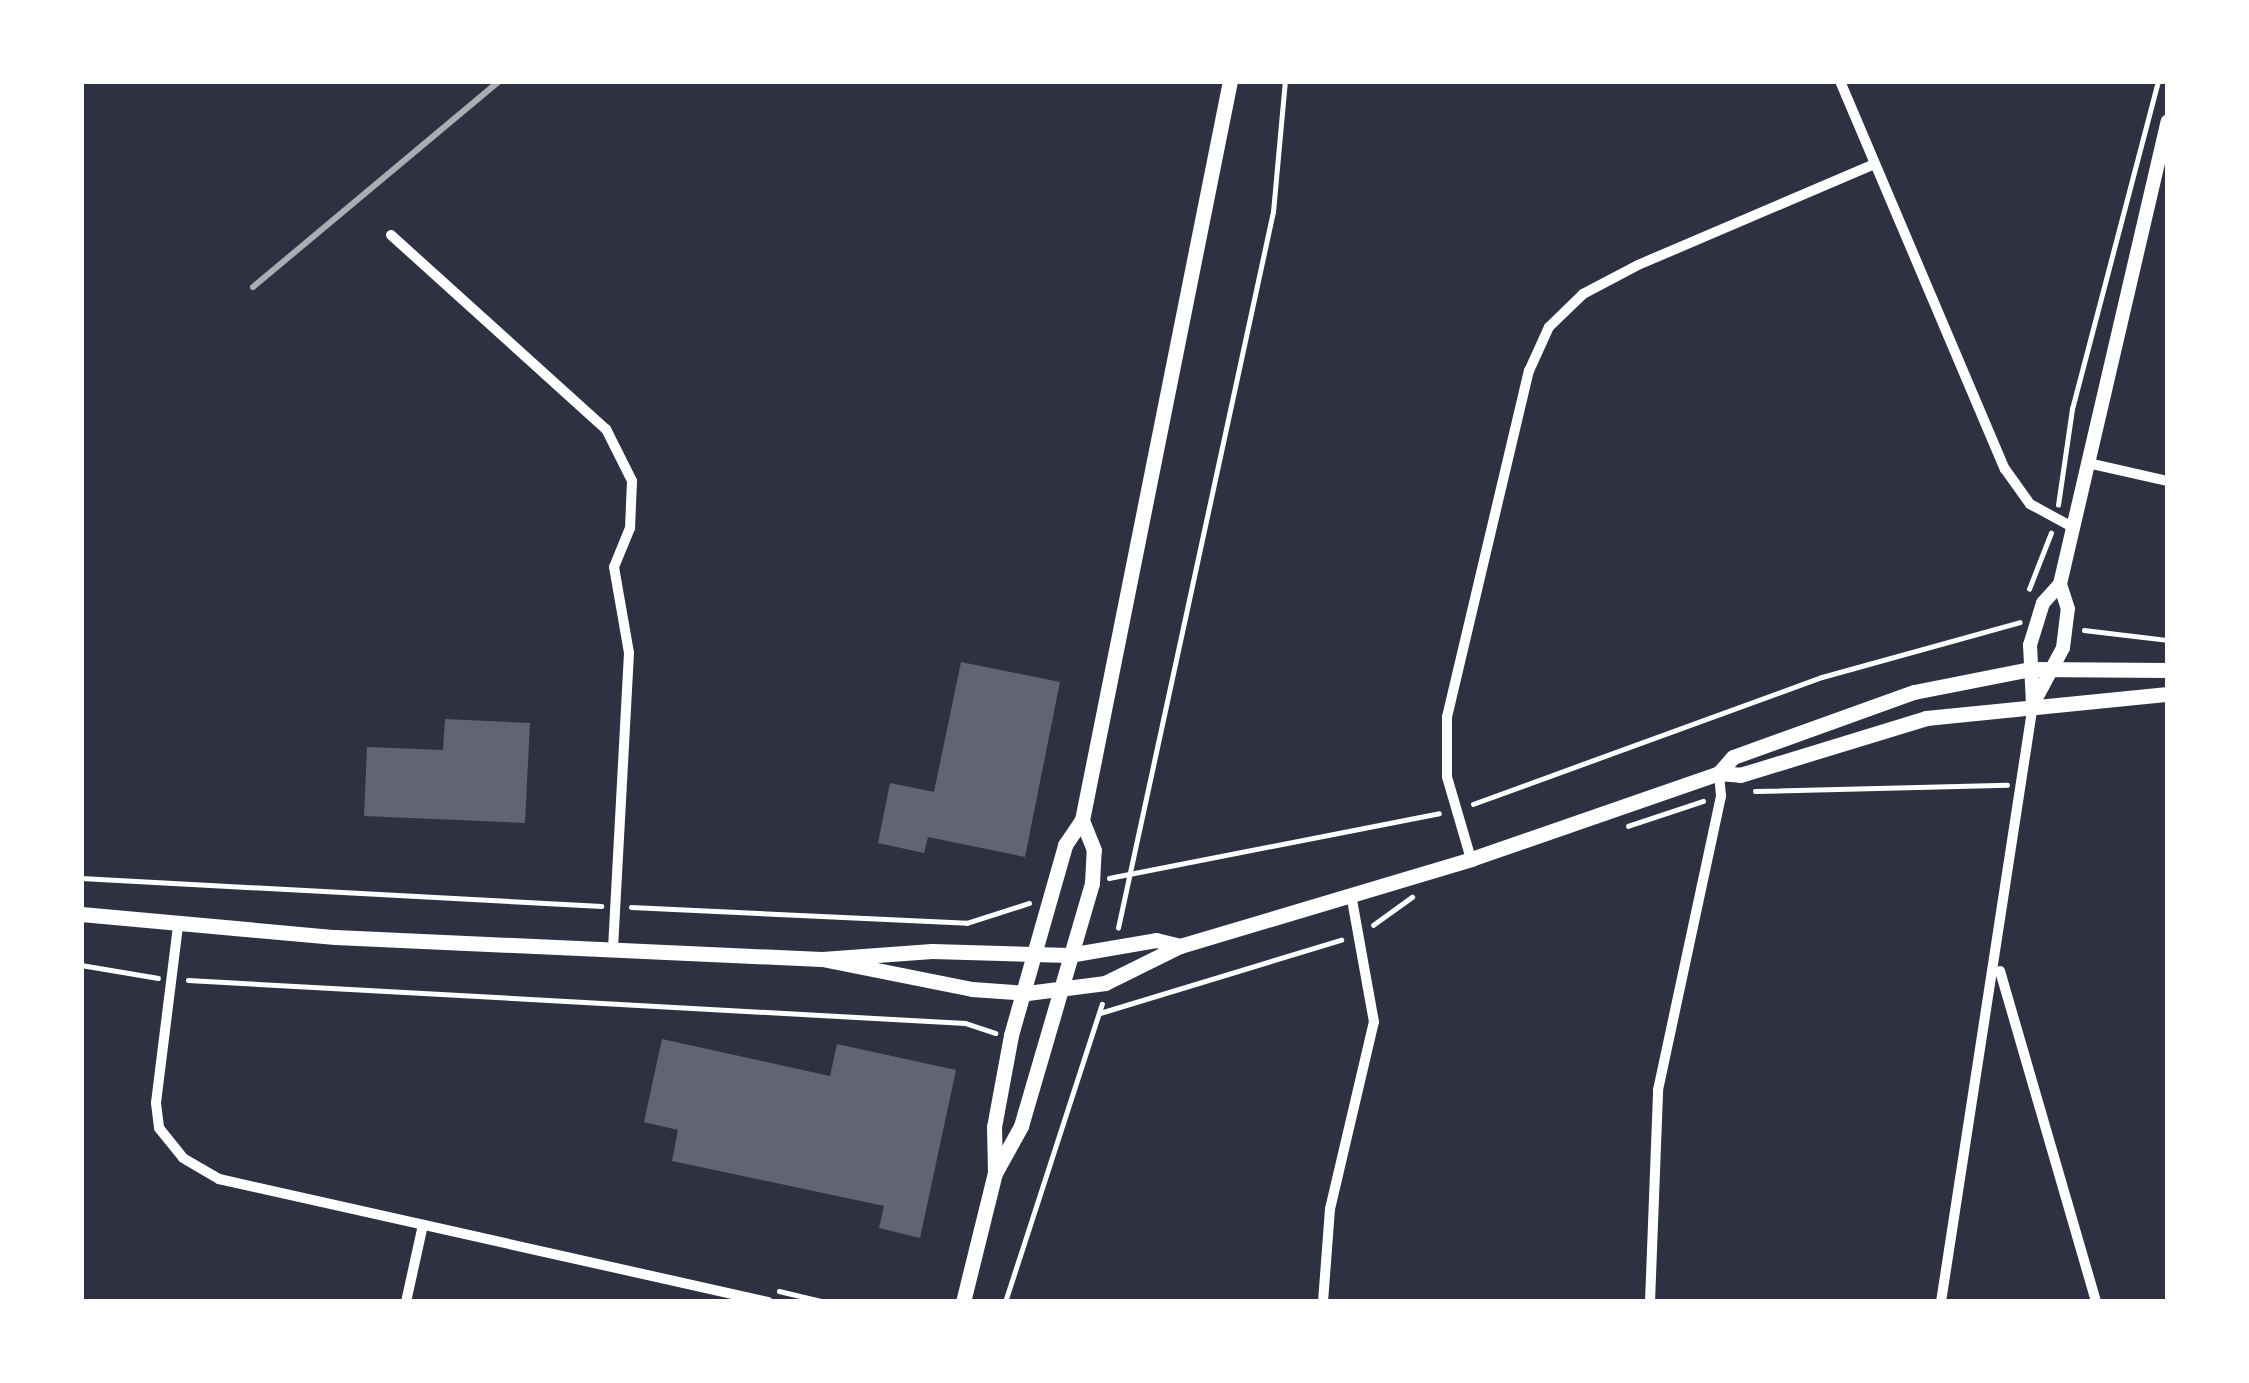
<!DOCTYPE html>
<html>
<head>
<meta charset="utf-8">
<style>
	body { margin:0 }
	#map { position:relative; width:2249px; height:1383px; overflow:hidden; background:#2d3142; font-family:Manrope,sans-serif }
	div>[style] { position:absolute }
	.building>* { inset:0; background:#626471 }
	.path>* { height:4.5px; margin:-2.25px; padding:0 2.25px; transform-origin:2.25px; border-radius:2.25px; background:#fff }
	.minor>* { height:10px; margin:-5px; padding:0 5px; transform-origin:5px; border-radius:5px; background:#fff }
	.tertiary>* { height:14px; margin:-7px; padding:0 7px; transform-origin:7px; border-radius:7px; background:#fff }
	.secondary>* { height:15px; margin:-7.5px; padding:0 7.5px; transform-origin:7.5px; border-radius:7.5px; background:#fff }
	.rail>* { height:6px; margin:-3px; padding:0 3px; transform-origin:3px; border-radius:3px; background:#abadb3 }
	span { translate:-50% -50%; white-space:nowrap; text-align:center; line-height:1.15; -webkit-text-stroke:12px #fff; paint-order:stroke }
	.frame { position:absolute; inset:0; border:84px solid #fff; pointer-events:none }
</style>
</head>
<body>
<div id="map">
	<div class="building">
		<i style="clip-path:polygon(961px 662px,1060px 682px,1025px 857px,928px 837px,924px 853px,878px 843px,890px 783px,934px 792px)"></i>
		<i style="clip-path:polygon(445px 719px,530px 723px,525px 823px,364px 816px,367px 747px,443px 750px)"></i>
		<i style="clip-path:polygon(662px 1039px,830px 1076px,837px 1044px,956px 1070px,920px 1238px,879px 1228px,884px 1206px,672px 1161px,678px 1130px,644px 1122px)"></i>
	</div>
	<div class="path">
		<i style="left:2058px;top:505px;width:97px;rotate:-81.7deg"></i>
		<i style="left:2072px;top:409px;width:339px;rotate:-75.3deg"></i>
		<i style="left:2029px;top:589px;width:60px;rotate:-68.6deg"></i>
		<i style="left:2084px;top:630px;width:85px;rotate:6.8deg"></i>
		<i style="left:1755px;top:791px;width:252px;rotate:-1.4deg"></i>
		<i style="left:1473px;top:804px;width:371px;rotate:-20deg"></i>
		<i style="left:1822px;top:677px;width:205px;rotate:-15.5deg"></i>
		<i style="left:1628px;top:826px;width:79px;rotate:-18.4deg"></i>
		<i style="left:81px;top:878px;width:521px;rotate:3.08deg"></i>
		<i style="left:1109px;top:878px;width:336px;rotate:-11.1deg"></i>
		<i style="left:631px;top:907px;width:336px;rotate:2.7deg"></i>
		<i style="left:967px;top:923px;width:65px;rotate:-17.9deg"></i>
		<i style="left:1373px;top:925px;width:48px;rotate:-35.7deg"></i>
		<i style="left:1118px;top:928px;width:733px;rotate:-77.79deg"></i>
		<i style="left:1273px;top:212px;width:132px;rotate:-84.8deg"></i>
		<i style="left:81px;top:965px;width:78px;rotate:9.6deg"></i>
		<i style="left:188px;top:980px;width:778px;rotate:3.17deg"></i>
		<i style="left:965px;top:1023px;width:32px;rotate:18deg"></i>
		<i style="left:1100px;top:1013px;width:252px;rotate:-16.9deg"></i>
		<i style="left:779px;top:1291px;width:48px;rotate:13.2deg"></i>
		<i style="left:1005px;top:1302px;width:313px;rotate:-72deg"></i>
	</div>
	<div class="minor">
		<i style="left:1840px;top:81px;width:422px;rotate:67deg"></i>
		<i style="left:2005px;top:469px;width:43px;rotate:54.5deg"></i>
		<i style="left:2030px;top:504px;width:50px;rotate:28.6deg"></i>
		<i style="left:391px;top:235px;width:290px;rotate:42.1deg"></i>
		<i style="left:606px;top:429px;width:58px;rotate:63.4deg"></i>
		<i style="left:632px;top:481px;width:47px;rotate:92.4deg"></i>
		<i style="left:630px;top:528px;width:42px;rotate:112.3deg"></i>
		<i style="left:614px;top:567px;width:87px;rotate:80.1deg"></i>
		<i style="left:629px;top:653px;width:297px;rotate:93.1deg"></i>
		<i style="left:2088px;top:463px;width:82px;rotate:12.7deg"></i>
		<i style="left:1471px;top:859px;width:85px;rotate:-106.3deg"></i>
		<i style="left:1447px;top:777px;width:60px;rotate:-90deg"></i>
		<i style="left:1447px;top:717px;width:356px;rotate:-76.7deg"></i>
		<i style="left:1529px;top:371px;width:48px;rotate:-65.6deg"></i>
		<i style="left:1549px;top:327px;width:47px;rotate:-44.1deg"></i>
		<i style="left:1583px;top:294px;width:62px;rotate:-27.8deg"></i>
		<i style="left:1638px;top:265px;width:255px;rotate:-23.1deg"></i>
		<i style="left:178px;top:926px;width:178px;rotate:97.1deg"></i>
		<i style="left:156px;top:1103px;width:25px;rotate:83deg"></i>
		<i style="left:159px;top:1128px;width:38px;rotate:51deg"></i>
		<i style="left:183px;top:1158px;width:42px;rotate:30.3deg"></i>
		<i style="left:219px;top:1179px;width:563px;rotate:12.63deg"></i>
		<i style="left:2000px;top:971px;width:345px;rotate:73.8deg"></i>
		<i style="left:406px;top:1302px;width:79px;rotate:-77.6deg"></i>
		<i style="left:1323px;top:1302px;width:93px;rotate:-85.7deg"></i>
		<i style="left:1330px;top:1209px;width:192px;rotate:-76.8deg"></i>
		<i style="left:1374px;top:1022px;width:130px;rotate:-100.2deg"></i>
		<i style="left:1650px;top:1302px;width:212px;rotate:-87.8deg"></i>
		<i style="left:1658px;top:1090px;width:301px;rotate:-77.9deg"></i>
		<i style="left:1721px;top:796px;width:23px;rotate:-95deg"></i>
		<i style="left:1941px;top:1302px;width:605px;rotate:-81.25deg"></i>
	</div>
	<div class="tertiary">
		<i style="left:2034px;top:702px;width:61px;rotate:-61.8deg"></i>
		<i style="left:2063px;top:648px;width:39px;rotate:-83deg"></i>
		<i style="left:2068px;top:609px;width:26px;rotate:-108deg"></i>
		<i style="left:2033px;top:704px;width:59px;rotate:-92.9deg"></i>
		<i style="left:2030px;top:645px;width:44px;rotate:-72.8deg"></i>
		<i style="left:2043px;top:603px;width:25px;rotate:-48deg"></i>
		<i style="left:2060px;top:584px;width:475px;rotate:-76.9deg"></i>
	</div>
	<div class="secondary">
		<i style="left:1719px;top:773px;width:21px;rotate:-49deg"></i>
		<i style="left:1733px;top:757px;width:192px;rotate:-19.8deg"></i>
		<i style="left:1914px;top:692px;width:118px;rotate:-11.2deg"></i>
		<i style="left:2030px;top:669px;width:138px;rotate:0.4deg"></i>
		<i style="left:81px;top:914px;width:255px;rotate:5.2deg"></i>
		<i style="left:335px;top:937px;width:487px;rotate:2.6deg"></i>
		<i style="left:822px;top:959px;width:110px;rotate:-4.2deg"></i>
		<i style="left:932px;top:951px;width:137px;rotate:1.7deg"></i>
		<i style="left:1069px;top:955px;width:88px;rotate:-9.8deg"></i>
		<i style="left:1156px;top:940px;width:25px;rotate:14deg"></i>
		<i style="left:822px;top:959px;width:153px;rotate:11.3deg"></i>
		<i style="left:972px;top:989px;width:55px;rotate:4.2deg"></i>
		<i style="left:1027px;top:993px;width:79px;rotate:-7.3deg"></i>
		<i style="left:1105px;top:983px;width:84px;rotate:-26.3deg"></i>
		<i style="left:1180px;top:946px;width:304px;rotate:-16.6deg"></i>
		<i style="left:1471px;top:859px;width:262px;rotate:-19.1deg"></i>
		<i style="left:1719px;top:773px;width:21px;rotate:5deg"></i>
		<i style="left:1740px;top:775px;width:195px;rotate:-17deg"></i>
		<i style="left:1926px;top:718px;width:243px;rotate:-5.7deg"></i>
		<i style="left:995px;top:1173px;width:46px;rotate:-91.2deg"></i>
		<i style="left:994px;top:1127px;width:94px;rotate:-79.5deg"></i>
		<i style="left:1011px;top:1035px;width:198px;rotate:-74.1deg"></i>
		<i style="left:1065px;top:845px;width:30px;rotate:-56deg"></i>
		<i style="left:1082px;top:820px;width:754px;rotate:-78.68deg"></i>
		<i style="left:963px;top:1302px;width:133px;rotate:-76.1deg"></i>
		<i style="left:995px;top:1173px;width:54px;rotate:-61deg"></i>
		<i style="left:1021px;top:1126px;width:253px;rotate:-73.7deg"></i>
		<i style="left:1092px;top:883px;width:33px;rotate:-87deg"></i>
		<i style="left:1094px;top:850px;width:32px;rotate:-112deg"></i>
	</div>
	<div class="rail">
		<i style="left:253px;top:287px;width:321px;rotate:-39.9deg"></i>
	</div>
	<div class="frame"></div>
</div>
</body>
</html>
